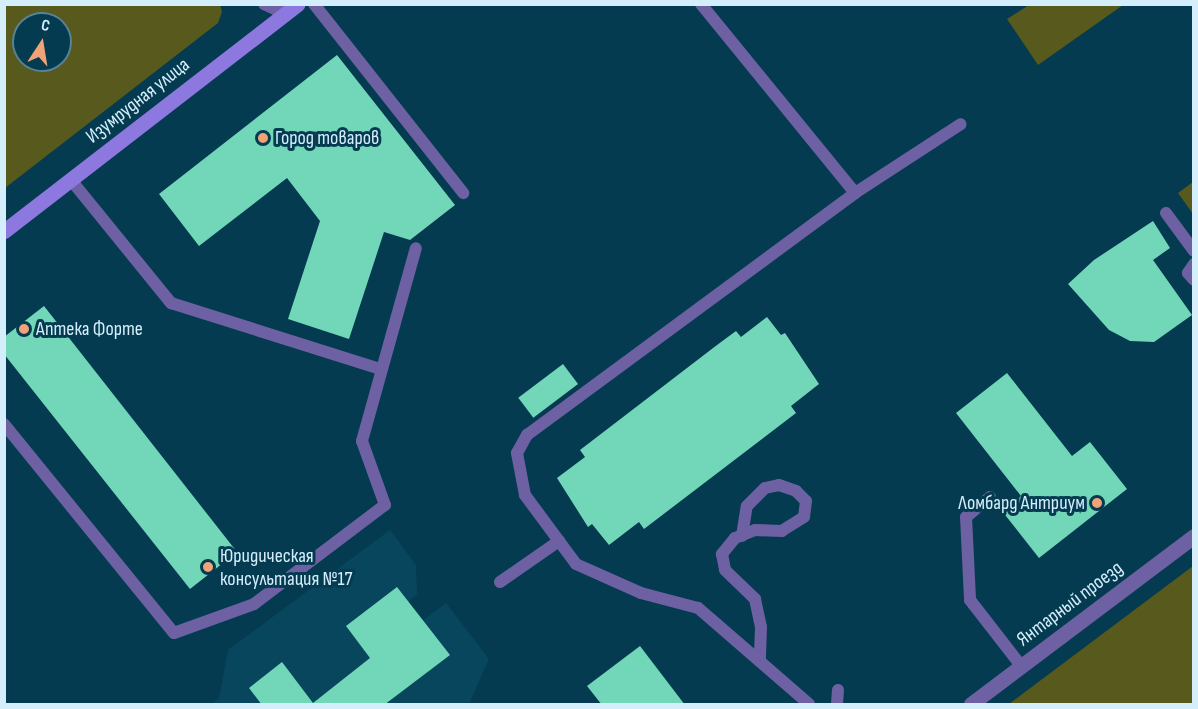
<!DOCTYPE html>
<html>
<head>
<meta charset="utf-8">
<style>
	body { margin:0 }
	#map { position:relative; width:1198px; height:709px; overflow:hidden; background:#043b50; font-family:"Sofia Sans Condensed",sans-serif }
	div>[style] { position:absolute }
	.built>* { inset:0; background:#08465e }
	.green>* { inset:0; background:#57591d }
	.building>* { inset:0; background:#71d7b8; transform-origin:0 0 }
	.lane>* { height:12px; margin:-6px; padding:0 6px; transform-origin:6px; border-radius:6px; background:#6d61a3 }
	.street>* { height:15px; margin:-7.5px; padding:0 7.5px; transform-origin:7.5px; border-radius:7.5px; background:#6d61a3 }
	.secondary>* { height:15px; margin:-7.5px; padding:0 7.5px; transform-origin:7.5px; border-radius:7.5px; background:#8d78df }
	.dots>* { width:16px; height:16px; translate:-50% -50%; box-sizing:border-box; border:3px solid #043b50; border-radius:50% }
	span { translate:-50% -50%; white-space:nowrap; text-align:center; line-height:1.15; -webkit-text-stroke:6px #043b50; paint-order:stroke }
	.street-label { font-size:20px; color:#d5eefc }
	.poi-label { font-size:20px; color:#d5eefc }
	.left { translate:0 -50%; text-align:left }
	.right { translate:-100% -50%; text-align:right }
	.frame { position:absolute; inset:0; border:6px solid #d5eefc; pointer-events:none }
	.north { position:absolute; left:12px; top:12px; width:60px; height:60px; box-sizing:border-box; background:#043b50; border:2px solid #588395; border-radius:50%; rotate:12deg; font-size:16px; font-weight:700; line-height:24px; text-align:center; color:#d5eefc }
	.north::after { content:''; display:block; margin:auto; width:21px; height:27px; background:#efa377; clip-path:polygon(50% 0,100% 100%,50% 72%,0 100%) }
</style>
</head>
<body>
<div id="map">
	<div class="built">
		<i style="clip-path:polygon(390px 530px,416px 565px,417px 594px,408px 602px,423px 620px,446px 603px,489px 659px,469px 704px,212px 704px,219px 698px,228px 650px)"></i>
	</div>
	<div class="green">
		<i style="clip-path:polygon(evenodd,5px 4px,220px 4px,222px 12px,218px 23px,5px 188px,5px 4px,24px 24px,60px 24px,60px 60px,24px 60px,24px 24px)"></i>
		<i style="clip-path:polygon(1123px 5px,1038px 65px,1007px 19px,1029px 5px)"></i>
		<i style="clip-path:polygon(1193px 182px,1193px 214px,1178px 193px)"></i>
		<i style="clip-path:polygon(1193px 566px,1193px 704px,1009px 704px)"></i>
	</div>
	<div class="building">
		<i style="clip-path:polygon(337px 55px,455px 205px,410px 240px,384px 232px,349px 339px,288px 319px,320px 221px,287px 178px,199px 246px,159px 194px)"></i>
		<i style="clip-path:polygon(1153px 221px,1170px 248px,1153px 260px,1192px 315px,1154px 342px,1130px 341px,1109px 330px,1068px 284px,1094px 260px)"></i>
		<i style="clip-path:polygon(44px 306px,237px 552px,190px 589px,4px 354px,4px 337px)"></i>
		<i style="clip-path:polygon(767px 317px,781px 335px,785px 333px,819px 384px,791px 406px,796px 413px,644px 529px,639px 522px,609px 545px,592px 524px,588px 527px,557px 478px,585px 457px,580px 450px,717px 345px,736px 331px,741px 337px)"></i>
		<i style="left:563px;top:364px;width:25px;height:56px;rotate:53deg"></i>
		<i style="clip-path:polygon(1007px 373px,1072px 456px,1090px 442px,1127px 489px,1039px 558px,1002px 511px,1021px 496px,956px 413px)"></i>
		<i style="clip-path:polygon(397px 587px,450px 655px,384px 705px,262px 705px,249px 688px,282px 662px,313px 703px,370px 658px,346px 626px)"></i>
		<i style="clip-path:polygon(640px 646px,685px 705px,602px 705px,587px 686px)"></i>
	</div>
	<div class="lane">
		<i style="left:264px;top:4px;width:23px;rotate:25deg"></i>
		<i style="left:314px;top:4px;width:241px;rotate:51.7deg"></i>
		<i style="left:701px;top:4px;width:244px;rotate:50.8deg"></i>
		<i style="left:71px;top:180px;width:159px;rotate:50.9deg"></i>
		<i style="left:171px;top:303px;width:219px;rotate:17.5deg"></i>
		<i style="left:1166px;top:213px;width:47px;rotate:53.6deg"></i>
		<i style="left:1194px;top:264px;width:11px;rotate:124deg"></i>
		<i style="left:1188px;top:273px;width:9px;rotate:49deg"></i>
		<i style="left:4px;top:424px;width:269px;rotate:50.9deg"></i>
		<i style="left:174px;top:633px;width:85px;rotate:-19.9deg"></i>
		<i style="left:254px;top:604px;width:164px;rotate:-37.1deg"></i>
		<i style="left:385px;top:505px;width:68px;rotate:-109.8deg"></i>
		<i style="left:362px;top:441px;width:200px;rotate:-74.4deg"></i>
		<i style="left:990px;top:497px;width:31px;rotate:140deg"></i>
		<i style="left:966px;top:517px;width:83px;rotate:87.2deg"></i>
		<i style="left:970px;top:600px;width:85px;rotate:52.2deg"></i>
		<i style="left:742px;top:536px;width:30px;rotate:-81deg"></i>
		<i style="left:747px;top:506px;width:25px;rotate:-45deg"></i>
		<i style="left:765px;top:488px;width:14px;rotate:-12deg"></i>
		<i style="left:779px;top:485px;width:18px;rotate:19deg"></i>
		<i style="left:796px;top:491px;width:14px;rotate:45deg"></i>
		<i style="left:806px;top:501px;width:16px;rotate:97deg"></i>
		<i style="left:804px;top:517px;width:26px;rotate:148deg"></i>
		<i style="left:782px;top:531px;width:27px;rotate:-178deg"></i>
		<i style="left:755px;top:530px;width:22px;rotate:158deg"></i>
		<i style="left:735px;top:538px;width:21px;rotate:129deg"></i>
		<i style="left:722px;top:554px;width:16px;rotate:79deg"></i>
		<i style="left:725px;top:570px;width:42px;rotate:44deg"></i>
		<i style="left:755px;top:599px;width:29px;rotate:78deg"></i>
		<i style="left:761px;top:627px;width:33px;rotate:92deg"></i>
		<i style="left:500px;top:582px;width:72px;rotate:-34.8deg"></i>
		<i style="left:809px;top:704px;width:147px;rotate:-139.1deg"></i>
		<i style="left:698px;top:608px;width:59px;rotate:-165.3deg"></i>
		<i style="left:641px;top:593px;width:71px;rotate:-156deg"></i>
		<i style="left:576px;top:564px;width:86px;rotate:-126.5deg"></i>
		<i style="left:525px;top:495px;width:43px;rotate:-100.8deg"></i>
		<i style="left:517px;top:453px;width:21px;rotate:-61deg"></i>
		<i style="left:527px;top:435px;width:408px;rotate:-36.4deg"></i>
		<i style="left:855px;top:193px;width:126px;rotate:-33.1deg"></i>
		<i style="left:837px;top:704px;width:14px;rotate:-86deg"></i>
	</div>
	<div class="street">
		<i style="left:971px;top:704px;width:279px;rotate:-37deg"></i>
	</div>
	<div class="secondary">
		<i style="left:4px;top:231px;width:371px;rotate:-37.7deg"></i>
	</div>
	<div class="dots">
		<i style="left:263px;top:138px;background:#efa377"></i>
		<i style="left:24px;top:329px;background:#efa377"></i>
		<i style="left:1097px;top:503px;background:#efa377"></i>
		<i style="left:208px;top:567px;background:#efa377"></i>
	</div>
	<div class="street-label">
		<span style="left:138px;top:101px;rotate:-38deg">Изумрудная улица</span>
		<span style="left:1070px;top:604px;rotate:-37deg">Янтарный проезд</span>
	</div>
	<div class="poi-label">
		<span class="left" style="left:275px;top:138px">Город товаров</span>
		<span class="left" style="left:36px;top:329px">Аптека Форте</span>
		<span class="right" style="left:1085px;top:503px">Ломбард Антриум</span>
		<span class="left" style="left:220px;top:568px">Юридическая<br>консультация №17</span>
	</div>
	<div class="frame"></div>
	<div class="north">С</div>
</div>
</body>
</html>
